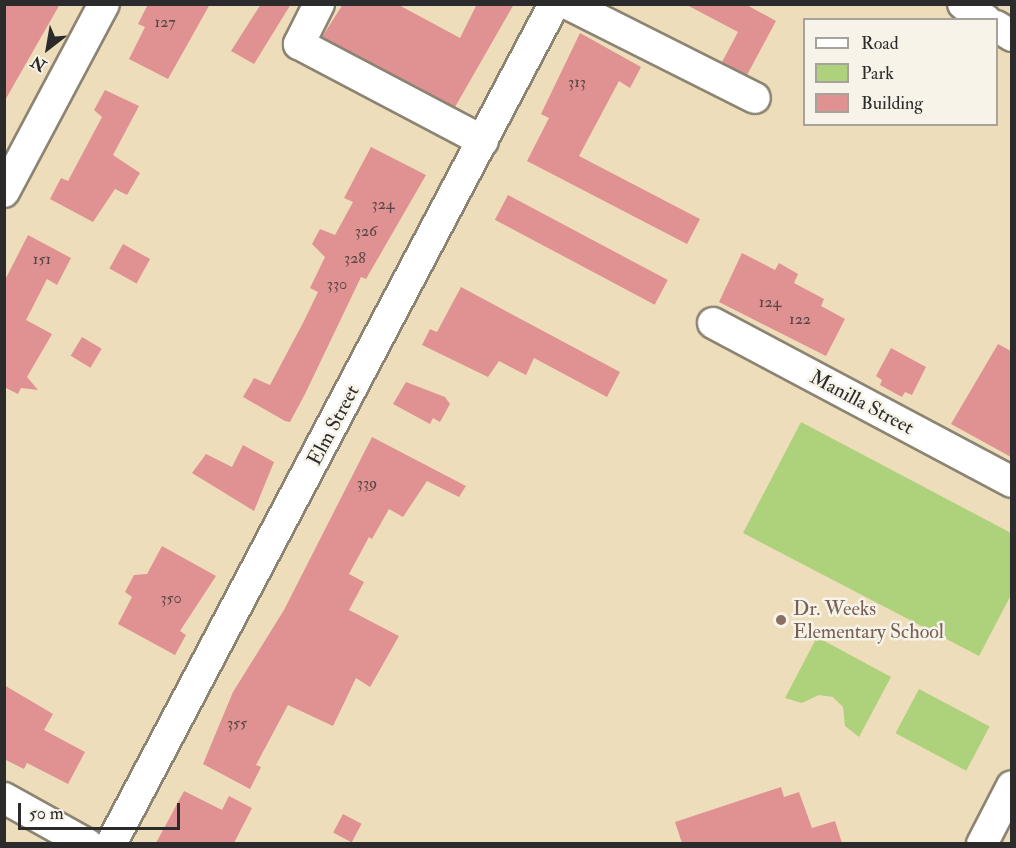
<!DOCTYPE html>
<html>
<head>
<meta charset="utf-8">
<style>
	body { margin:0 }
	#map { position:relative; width:1016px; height:848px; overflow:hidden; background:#edb; font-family:"IM FELL Double Pica",serif }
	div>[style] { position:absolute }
	.green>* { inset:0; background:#aed17b; transform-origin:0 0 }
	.building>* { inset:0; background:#df9291; transform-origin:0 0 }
	.roads { filter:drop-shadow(2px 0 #8c8473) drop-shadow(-2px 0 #8c8473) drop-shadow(0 2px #8c8473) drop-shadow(0 -2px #8c8473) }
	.minor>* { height:30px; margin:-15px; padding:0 15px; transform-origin:15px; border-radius:15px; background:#fff }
	.dots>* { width:16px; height:16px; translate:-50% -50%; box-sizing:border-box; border:3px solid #f7f3e8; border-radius:50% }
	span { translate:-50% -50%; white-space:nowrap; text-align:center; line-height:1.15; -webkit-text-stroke:5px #f7f3e8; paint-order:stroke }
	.number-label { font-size:16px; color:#584544 }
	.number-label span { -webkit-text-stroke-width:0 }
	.street-label { font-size:20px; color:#2b2b2b }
	.education-label { font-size:20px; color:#785e54 }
	.left { translate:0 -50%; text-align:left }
	.frame { position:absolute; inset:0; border:6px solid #2b2b2b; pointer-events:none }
	.legend { position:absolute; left:803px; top:18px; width:195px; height:108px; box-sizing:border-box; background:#f7f3e8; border:2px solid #a5a39c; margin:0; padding:8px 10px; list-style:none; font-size:18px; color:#2b2b2b }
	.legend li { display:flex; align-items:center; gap:12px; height:30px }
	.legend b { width:30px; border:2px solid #a5a39c }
	.north { position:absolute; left:18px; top:18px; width:60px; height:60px; -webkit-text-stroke:4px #f7f3e8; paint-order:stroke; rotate:211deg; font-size:16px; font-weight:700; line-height:24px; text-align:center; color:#2b2b2b }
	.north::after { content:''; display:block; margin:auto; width:21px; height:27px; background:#2b2b2b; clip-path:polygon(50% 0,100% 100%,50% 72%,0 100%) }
	.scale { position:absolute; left:18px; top:803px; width:162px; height:27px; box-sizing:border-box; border:3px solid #2b2b2b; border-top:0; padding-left:8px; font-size:18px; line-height:21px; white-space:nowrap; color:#2b2b2b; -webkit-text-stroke:4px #f7f3e8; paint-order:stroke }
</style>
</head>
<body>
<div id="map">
	<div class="green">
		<i style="clip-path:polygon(801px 422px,1011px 533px,1011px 595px,979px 656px,743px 533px)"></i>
		<i style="clip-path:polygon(817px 637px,891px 677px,859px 737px,845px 726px,843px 707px,833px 697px,819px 695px,802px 703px,785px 698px)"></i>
		<i style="left:919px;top:689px;width:80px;height:50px;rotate:28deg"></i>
	</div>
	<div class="building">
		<i style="clip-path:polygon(4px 4px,60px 4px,4px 102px)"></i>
		<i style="clip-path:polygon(148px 4px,210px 4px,168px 79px,129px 59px,145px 27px,138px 24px)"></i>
		<i style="clip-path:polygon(261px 4px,291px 4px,254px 64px,231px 51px)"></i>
		<i style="clip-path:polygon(343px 4px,397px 4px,460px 38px,477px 4px,514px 4px,455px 107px,322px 37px)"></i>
		<i style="clip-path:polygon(685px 4px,745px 4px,776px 21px,747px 75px,722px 62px,738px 32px)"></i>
		<i style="clip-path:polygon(580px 33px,641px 67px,630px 88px,619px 81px,579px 156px,700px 219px,687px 244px,527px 161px,549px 118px,541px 114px)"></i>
		<i style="clip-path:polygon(105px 90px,139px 106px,113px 155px,140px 173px,127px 195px,115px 189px,93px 222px,50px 199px,61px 178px,68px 181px,102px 117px,94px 110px)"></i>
		<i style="clip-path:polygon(371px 147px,426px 175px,366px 279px,361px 277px,305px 394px,290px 422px,285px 421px,243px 397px,254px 378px,270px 385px,304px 321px,318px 292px,310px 288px,325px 257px,312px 244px,320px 229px,335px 235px,353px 202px,344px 198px)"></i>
		<i style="left:508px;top:195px;width:181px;height:28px;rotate:28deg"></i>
		<i style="clip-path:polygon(28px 235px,71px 258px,57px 285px,47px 279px,26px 320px,52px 334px,27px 377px,38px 390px,21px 388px,18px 394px,4px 387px,4px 282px)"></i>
		<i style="left:123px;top:244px;width:31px;height:28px;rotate:29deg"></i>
		<i style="clip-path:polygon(742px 253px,775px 270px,779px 263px,798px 274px,794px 283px,824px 299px,821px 306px,845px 319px,826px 356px,719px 302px)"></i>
		<i style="clip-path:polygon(461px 287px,620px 372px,607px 397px,534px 358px,526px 375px,499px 361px,488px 377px,422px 345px,430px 329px,437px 332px)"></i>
		<i style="left:82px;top:337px;width:23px;height:22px;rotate:31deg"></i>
		<i style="clip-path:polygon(998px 344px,1011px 351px,1011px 457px,951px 424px)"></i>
		<i style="clip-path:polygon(891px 348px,926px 367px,912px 395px,905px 392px,902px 397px,880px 385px,882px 380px,876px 376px)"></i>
		<i style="clip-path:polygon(406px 382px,445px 397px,450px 404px,440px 422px,433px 418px,430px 424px,393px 404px)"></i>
		<i style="clip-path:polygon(372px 437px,466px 486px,459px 497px,427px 481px,403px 517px,389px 509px,372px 539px,369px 537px,349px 574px,364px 582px,349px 610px,399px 636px,370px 687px,356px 678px,333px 726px,288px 705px,256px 765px,261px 767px,250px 789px,203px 764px,233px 692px,284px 610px)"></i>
		<i style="clip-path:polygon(243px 445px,274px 462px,254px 511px,192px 473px,206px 454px,232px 467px)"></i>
		<i style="clip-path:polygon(162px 546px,216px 576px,180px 631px,186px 635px,175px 655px,118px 624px,132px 597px,125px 592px,134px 575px,147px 574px)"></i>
		<i style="clip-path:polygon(4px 685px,53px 714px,44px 730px,85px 752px,68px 784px,27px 763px,24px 769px,4px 759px)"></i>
		<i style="clip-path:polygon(781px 787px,784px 797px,799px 792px,812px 828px,835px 821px,842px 843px,682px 843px,675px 822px)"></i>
		<i style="clip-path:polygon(184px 791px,222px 810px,229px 796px,252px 808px,234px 843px,156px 843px)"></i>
		<i style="left:343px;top:814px;width:21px;height:21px;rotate:28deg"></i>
	</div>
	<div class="roads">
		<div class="minor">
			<i style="left:319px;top:4px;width:45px;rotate:116.6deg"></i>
			<i style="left:299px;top:44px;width:208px;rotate:27.8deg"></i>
			<i style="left:568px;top:4px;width:209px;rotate:26.7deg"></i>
			<i style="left:963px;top:4px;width:28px;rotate:35deg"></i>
			<i style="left:996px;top:26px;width:19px;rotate:32deg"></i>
			<i style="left:4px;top:192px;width:213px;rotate:-62deg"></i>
			<i style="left:713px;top:323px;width:339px;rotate:28deg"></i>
			<i style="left:4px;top:798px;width:95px;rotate:29deg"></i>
			<i style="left:111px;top:844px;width:950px;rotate:-62.19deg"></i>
			<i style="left:982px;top:844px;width:65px;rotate:-62.7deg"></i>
		</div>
	</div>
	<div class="dots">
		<i style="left:781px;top:620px;background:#8d6e63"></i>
	</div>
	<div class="number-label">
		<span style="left:165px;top:22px">127</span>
		<span style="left:577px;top:82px">313</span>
		<span style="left:383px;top:204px">324</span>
		<span style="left:366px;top:231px">326</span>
		<span style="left:355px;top:258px">328</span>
		<span style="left:42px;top:259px">151</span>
		<span style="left:337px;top:284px">330</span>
		<span style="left:770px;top:302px">124</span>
		<span style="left:800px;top:319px">122</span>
		<span style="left:367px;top:483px">339</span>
		<span style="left:171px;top:598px">350</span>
		<span style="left:237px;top:723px">355</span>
	</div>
	<div class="street-label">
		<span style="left:862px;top:402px;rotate:28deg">Manilla Street</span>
		<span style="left:333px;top:425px;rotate:-62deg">Elm Street</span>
	</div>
	<div class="education-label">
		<span class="left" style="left:793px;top:620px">Dr. Weeks<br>Elementary School</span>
	</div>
	<div class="frame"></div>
	<ul class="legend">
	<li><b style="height:8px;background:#fff"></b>Road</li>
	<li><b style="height:16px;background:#aed17b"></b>Park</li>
	<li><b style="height:16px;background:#df9291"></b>Building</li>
	</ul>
	<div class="north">N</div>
	<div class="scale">50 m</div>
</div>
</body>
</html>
